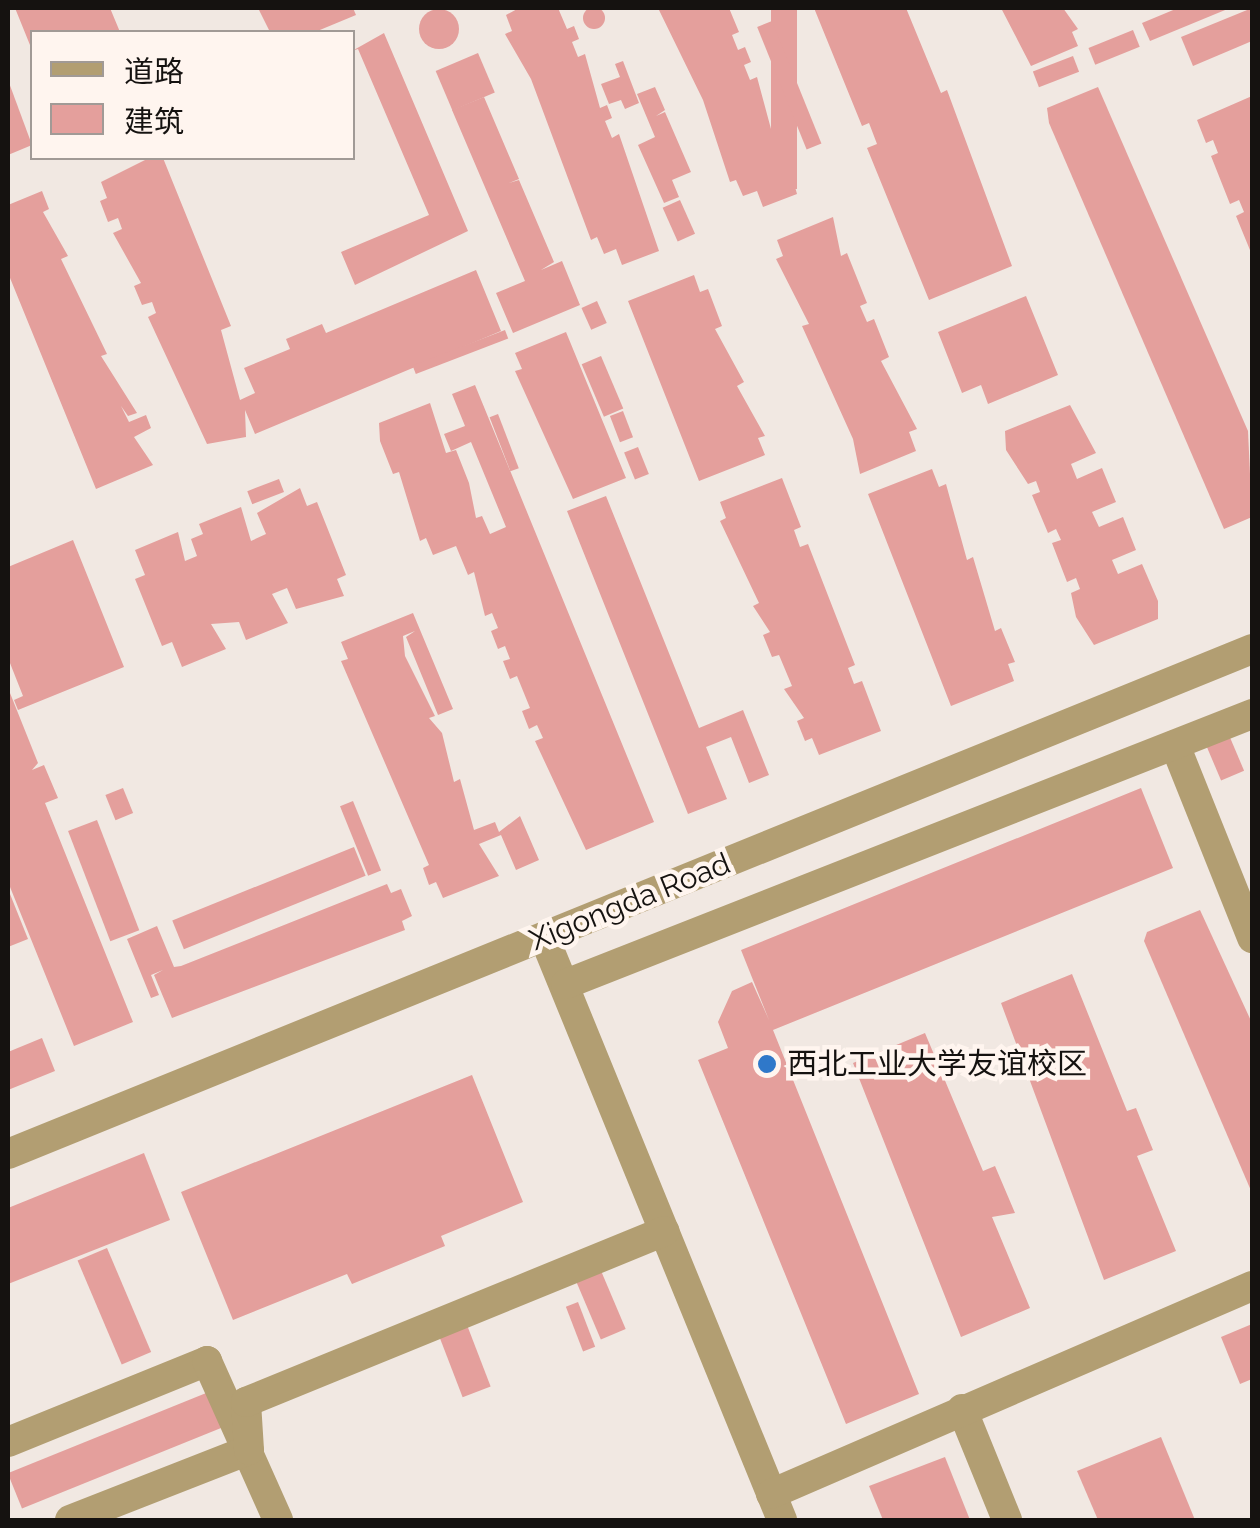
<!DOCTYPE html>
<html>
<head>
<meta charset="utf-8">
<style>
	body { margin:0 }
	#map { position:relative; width:1260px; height:1528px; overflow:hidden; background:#f1e8e2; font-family:Raleway,"Noto Sans SC",sans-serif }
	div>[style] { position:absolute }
	.building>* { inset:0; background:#e49f9c; transform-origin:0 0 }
	.round { border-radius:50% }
	.minor>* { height:30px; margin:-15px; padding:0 15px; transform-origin:15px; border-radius:15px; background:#b29e72 }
	.dots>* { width:28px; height:28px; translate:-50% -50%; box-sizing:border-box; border:5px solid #fff5ef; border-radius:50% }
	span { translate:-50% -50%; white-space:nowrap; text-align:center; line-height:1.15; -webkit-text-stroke:9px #fff5ef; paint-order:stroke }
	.street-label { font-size:30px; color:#151210 }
	.poi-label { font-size:30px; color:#151210 }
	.left { translate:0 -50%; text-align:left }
	.frame { position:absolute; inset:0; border:10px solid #151210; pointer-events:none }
	.legend { position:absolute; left:30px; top:30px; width:325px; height:130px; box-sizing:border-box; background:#fff5ef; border:2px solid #a19a96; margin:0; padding:12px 18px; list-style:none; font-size:30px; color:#151210 }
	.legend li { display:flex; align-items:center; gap:20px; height:50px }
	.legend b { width:50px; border:2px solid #a19a96 }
</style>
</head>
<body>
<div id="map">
	<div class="building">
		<i class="round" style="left:583px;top:7px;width:22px;height:22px"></i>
		<i style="clip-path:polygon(15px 8px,110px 8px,120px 32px,32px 32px,32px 50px)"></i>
		<i style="clip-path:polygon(258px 8px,353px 8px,356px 15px,315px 32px,270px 32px)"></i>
		<i style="clip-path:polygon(519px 8px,558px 8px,567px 29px,574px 26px,579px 39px,572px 42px,578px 57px,585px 54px,600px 108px,607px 105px,612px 118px,605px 121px,612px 138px,619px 134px,659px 251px,622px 265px,616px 249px,604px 254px,597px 237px,591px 240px,531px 79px,505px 34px,512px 31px,506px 15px)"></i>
		<i style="clip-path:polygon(658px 8px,729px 8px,739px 32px,732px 35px,738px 50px,745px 47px,751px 62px,744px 65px,750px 80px,757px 77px,771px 129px,778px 126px,797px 194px,763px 207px,757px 191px,743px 196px,736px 180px,730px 182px,703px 100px)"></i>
		<i style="left:771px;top:8px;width:26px;height:181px"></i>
		<i style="clip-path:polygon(814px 8px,906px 8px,941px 93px,947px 90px,1012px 266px,929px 300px,867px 148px,877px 144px,869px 123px,862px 126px)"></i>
		<i style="clip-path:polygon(1001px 8px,1063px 8px,1078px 29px,1072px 32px,1078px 46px,1031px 66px)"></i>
		<i style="clip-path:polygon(1178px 8px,1230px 8px,1150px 41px,1142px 23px)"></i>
		<i style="clip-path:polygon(1252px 8px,1252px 41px,1193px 66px,1181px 37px)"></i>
		<i class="round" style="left:419px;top:9px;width:40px;height:40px"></i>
		<i style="left:772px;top:21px;width:132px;height:16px;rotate:68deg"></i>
		<i style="left:1133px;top:30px;width:18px;height:48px;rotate:68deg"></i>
		<i style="clip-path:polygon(384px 33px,468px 231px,355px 285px,341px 252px,429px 215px,358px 49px,352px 51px)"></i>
		<i style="left:478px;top:53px;width:43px;height:46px;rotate:67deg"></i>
		<i style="left:1073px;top:56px;width:17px;height:43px;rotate:69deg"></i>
		<i style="clip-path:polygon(623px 61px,639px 103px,625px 109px,621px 100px,609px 104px,601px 84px,620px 77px,615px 64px)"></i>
		<i style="clip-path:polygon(8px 80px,32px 145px,8px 155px)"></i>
		<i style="clip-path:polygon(655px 87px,665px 110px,656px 116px,665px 112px,691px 172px,672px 180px,679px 197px,664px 203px,638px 145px,655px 137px,637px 94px)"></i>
		<i style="clip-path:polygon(1098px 87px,1248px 431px,1252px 517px,1224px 529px,1049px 123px,1047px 108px)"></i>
		<i style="clip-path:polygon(1252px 96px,1252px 255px,1236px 216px,1244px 212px,1239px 200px,1230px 204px,1211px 156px,1218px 153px,1213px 140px,1206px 143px,1197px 120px)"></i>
		<i style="clip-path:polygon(484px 97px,519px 179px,509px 183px,519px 180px,554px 262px,541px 270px,562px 261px,580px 305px,513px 333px,496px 293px,525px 281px,452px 110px)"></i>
		<i style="clip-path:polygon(149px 158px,163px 158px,231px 326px,221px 330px,240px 400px,255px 393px,244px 368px,290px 349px,286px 339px,322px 324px,326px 333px,476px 270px,501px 331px,255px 434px,245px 410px,246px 437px,207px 444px,148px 317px,156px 313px,152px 302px,142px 305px,134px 286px,141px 283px,113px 233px,122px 229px,118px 218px,108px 222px,100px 201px,107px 198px,101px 182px)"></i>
		<i style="clip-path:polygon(42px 191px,49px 209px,43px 212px,68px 256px,61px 259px,107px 354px,101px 356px,137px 413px,128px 416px,121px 406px,129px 422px,146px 415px,151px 428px,134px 437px,153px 465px,96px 489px,8px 273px,8px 205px)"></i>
		<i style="left:680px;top:200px;width:37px;height:19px;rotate:66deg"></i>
		<i style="clip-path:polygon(833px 217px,841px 256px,847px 253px,867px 303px,860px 306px,867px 322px,874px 319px,889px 357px,881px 361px,917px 429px,909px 432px,916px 451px,860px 474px,853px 439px,802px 326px,809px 324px,776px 259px,783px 256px,777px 240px)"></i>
		<i style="clip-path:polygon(694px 275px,700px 292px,708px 289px,722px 326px,715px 329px,744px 382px,737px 386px,765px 436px,758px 438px,765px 455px,699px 481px,628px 301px)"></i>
		<i style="clip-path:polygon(1026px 296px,1058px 375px,988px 404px,981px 385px,962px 393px,938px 332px)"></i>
		<i style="left:597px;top:301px;width:24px;height:17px;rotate:66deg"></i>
		<i style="left:505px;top:330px;width:9px;height:99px;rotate:69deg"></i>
		<i style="clip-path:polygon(566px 332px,626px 478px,573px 499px,515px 371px,522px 369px,515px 353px)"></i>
		<i style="left:601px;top:356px;width:57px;height:21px;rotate:67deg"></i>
		<i style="clip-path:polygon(475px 385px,654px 822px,586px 850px,535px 741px,543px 738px,537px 725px,529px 729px,522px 711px,530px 708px,517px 676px,510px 679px,503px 661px,510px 659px,505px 646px,498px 649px,491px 631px,498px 628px,492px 613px,485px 616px,474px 572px,468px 575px,456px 546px,433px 555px,426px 538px,420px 541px,399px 472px,393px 474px,380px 441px,379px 423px,430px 403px,446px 453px,456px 450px,469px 483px,476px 518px,482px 516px,490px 534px,506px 527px,471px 442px,451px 451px,444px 434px,465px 426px,452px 394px)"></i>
		<i style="clip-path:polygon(1070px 405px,1096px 453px,1071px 464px,1077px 479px,1102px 468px,1116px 502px,1092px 512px,1099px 527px,1123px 517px,1136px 550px,1112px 560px,1118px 574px,1142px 564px,1158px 601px,1158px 619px,1094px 645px,1076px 617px,1071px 593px,1080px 589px,1076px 578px,1067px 582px,1052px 543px,1061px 540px,1056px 529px,1048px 533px,1032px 495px,1040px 492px,1036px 481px,1028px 484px,1006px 450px,1005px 431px)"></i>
		<i style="left:623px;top:411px;width:28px;height:14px;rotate:69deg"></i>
		<i style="left:498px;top:414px;width:58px;height:9px;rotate:69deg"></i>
		<i style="left:638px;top:447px;width:29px;height:15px;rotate:68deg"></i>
		<i style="clip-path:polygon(932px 469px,939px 487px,946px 484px,967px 560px,973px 557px,995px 631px,1001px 628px,1015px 662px,1008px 664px,1014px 681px,951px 706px,868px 494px)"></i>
		<i style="clip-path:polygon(782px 478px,801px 527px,794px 530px,800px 547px,808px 544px,855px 665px,848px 668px,854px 684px,862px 681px,881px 731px,819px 755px,812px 738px,805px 741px,797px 721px,804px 718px,784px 689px,792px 686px,779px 655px,772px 657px,763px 635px,770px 632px,753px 606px,759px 603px,720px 521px,726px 518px,720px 502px)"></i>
		<i style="left:279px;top:479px;width:14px;height:34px;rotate:69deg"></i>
		<i style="clip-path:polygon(300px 488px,307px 506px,317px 502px,346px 575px,337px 579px,344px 596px,296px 609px,287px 588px,272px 594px,288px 623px,246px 640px,239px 622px,211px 624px,226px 649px,182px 667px,172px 642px,162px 646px,135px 579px,145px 575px,135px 550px,178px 532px,185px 561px,197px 556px,191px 539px,203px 534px,199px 524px,241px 507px,251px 541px,266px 534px,257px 513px)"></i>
		<i style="clip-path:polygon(606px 496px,699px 728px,743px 710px,769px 775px,749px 783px,731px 737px,706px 747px,727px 799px,688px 814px,567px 511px)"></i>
		<i style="clip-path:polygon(73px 540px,124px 667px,18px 710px,14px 700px,23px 696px,8px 658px,8px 567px)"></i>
		<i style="clip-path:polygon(413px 613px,453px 709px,438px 715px,406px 637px,415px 631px,403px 636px,405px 656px,435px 716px,429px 718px,442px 733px,454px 782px,460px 779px,474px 830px,495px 822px,499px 832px,520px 816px,539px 860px,516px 870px,501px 835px,479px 844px,499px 876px,443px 898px,436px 882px,429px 885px,423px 868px,429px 865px,341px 661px,348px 659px,341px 642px)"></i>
		<i style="clip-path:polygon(8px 688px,38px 763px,32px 770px,44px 765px,58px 798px,45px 803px,133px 1022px,74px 1046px,8px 882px)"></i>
		<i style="left:1223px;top:721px;width:54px;height:25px;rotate:67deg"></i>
		<i style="left:123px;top:788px;width:27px;height:19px;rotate:68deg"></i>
		<i style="clip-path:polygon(1141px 788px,1173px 868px,773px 1030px,919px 1394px,846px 1424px,698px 1060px,728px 1048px,718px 1022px,732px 991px,752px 982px,769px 1020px,741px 950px)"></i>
		<i style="left:353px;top:801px;width:75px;height:14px;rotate:68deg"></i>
		<i style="left:97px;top:820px;width:118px;height:31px;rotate:69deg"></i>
		<i style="left:354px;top:847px;width:31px;height:196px;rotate:68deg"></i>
		<i style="clip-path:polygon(387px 884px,391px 893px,401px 889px,412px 916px,402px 921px,405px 930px,172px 1018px,154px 975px,163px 970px,151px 975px,159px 995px,151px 998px,127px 939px,157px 926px,174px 967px,181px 966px)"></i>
		<i style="clip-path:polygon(8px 889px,28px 939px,8px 947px)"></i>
		<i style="clip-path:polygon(1200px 910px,1252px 1023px,1252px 1193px,1144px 941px,1147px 932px)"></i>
		<i style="clip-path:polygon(1072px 974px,1127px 1111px,1136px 1108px,1153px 1150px,1137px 1156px,1176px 1251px,1104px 1280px,1001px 1003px)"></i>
		<i style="clip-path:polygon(925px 1033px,983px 1171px,995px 1166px,1015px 1213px,992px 1217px,1030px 1308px,961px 1337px,853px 1063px)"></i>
		<i style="clip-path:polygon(42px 1038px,55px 1071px,8px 1090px,8px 1052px)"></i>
		<i style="clip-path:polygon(472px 1075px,523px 1202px,441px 1236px,445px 1246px,352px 1284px,347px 1274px,233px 1320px,181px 1192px)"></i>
		<i style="clip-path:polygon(144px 1153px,170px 1220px,8px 1284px,8px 1208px)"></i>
		<i style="left:107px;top:1248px;width:113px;height:32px;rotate:67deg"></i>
		<i style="left:596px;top:1259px;width:76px;height:27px;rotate:67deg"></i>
		<i style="left:578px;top:1302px;width:48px;height:13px;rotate:69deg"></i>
		<i style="clip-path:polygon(1252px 1324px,1252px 1379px,1240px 1384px,1221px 1337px)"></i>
		<i style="left:467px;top:1325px;width:66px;height:30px;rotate:69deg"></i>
		<i style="left:221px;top:1387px;width:38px;height:230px;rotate:68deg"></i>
		<i style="clip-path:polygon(1161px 1437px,1195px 1520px,1098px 1520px,1077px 1471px)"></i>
		<i style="clip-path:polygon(945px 1457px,970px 1520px,883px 1520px,869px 1486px)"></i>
	</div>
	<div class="minor">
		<i style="left:1175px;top:745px;width:208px;rotate:68.2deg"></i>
		<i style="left:544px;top:937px;width:630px;rotate:67.79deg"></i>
		<i style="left:566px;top:984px;width:737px;rotate:-21.48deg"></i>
		<i style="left:8px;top:1154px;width:1343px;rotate:-22.09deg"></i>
		<i style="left:962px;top:1409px;width:120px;rotate:67.9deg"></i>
		<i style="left:8px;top:1442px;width:215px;rotate:-22.1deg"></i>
		<i style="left:207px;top:1361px;width:174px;rotate:65.9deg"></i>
		<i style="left:771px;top:1494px;width:524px;rotate:-23.39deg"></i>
		<i style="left:70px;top:1520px;width:192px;rotate:-21.4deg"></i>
		<i style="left:249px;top:1450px;width:48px;rotate:-93.6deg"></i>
		<i style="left:246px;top:1402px;width:452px;rotate:-22.2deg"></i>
	</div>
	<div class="dots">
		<i style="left:767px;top:1064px;background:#2f78c9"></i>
	</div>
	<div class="street-label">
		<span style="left:630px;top:902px;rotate:-22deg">Xigongda Road</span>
	</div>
	<div class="poi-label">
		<span class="left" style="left:787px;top:1064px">西北工业大学友谊校区</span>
	</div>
	<div class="frame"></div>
	<ul class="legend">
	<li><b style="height:12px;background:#b29e72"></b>道路</li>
	<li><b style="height:28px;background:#e49f9c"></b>建筑</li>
	</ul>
</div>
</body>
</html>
